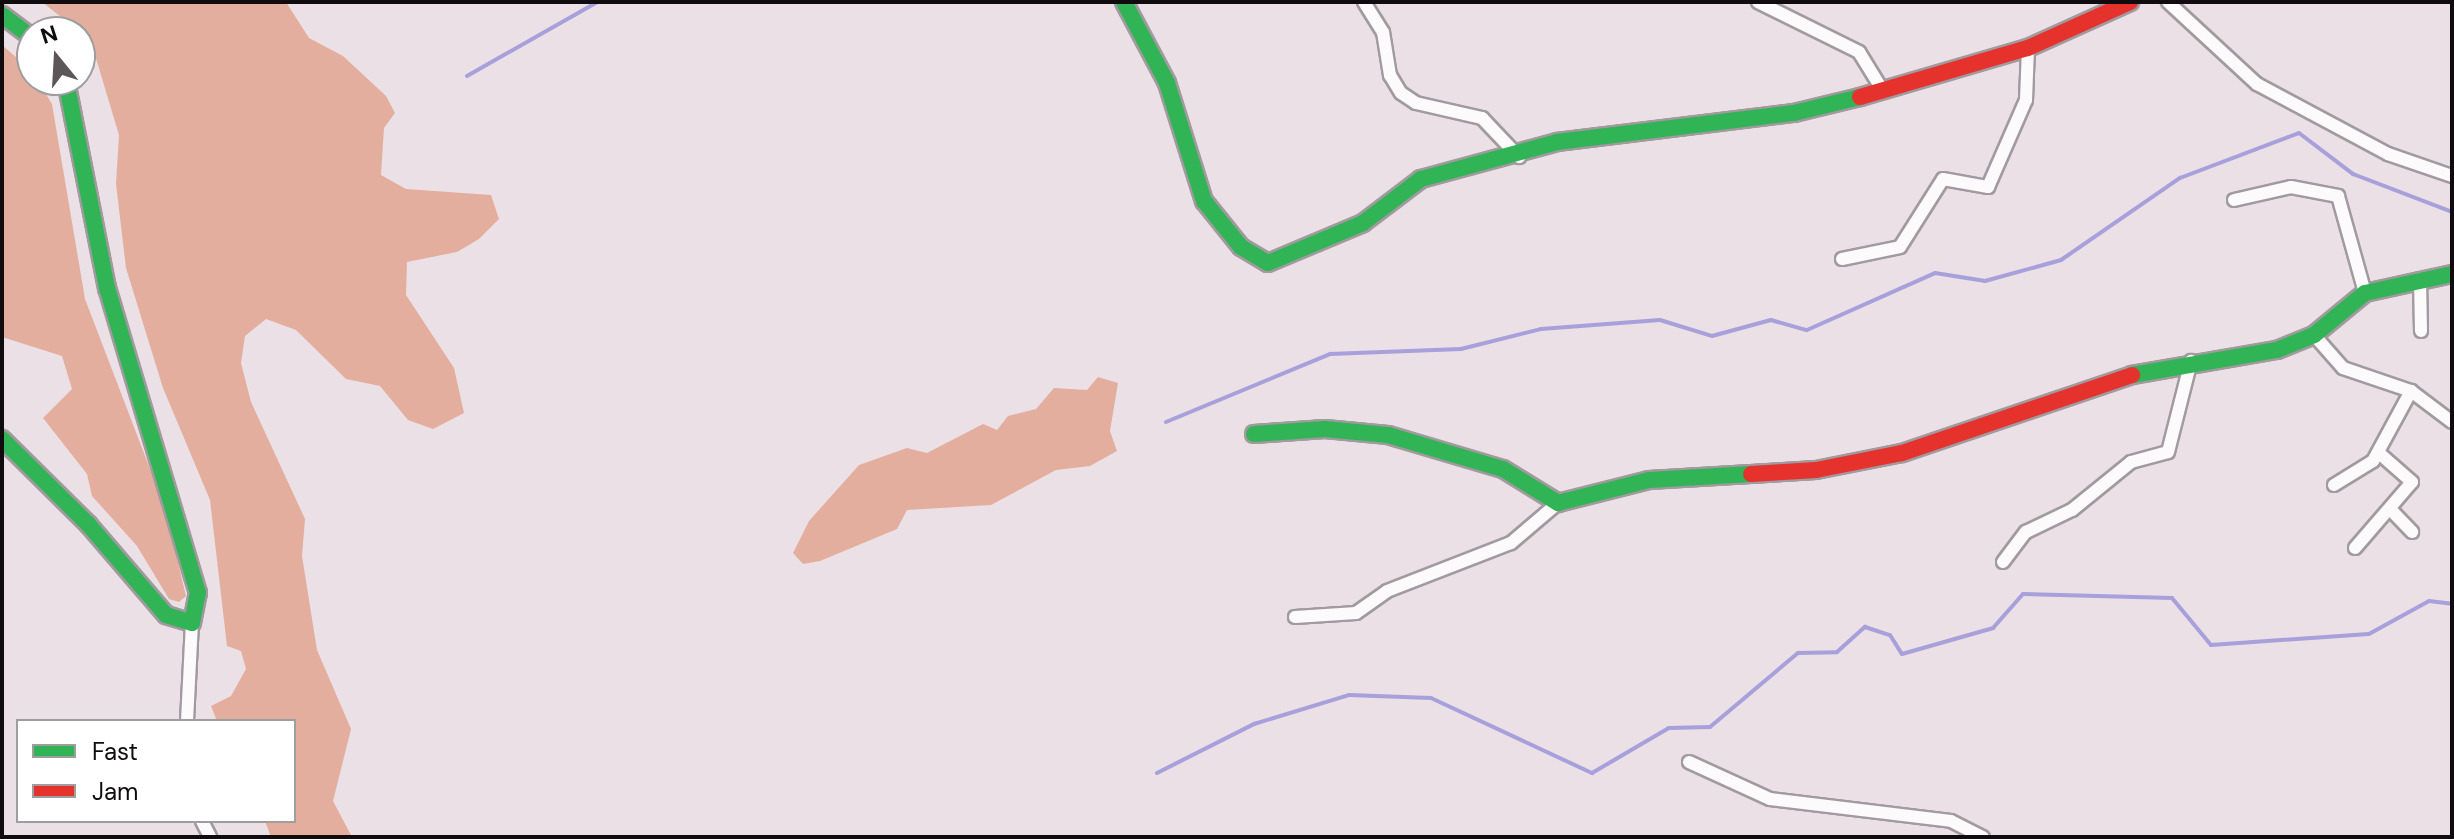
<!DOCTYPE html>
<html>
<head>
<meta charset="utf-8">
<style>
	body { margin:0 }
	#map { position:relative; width:2454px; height:839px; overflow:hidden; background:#eae0e5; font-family:"DM Sans",sans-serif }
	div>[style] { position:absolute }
	.forest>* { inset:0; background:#e4ae9e }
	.stream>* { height:4px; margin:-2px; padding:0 2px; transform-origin:2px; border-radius:2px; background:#a7a0db }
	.roads { filter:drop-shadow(2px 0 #a19a9e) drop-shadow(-2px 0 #a19a9e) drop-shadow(0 2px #a19a9e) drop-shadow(0 -2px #a19a9e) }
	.street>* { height:12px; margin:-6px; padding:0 6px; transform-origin:6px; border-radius:6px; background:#fcfafb }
	.fast>* { height:16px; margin:-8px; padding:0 8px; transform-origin:8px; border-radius:8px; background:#30b455 }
	.jam>* { height:16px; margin:-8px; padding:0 8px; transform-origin:8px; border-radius:8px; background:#e5322d }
	span { translate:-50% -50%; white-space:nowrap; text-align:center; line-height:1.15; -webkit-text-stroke:8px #fff; paint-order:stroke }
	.frame { position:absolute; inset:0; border:4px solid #100b0e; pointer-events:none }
	.legend { position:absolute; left:16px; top:719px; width:280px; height:104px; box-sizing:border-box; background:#fff; border:2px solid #9f9d9f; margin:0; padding:10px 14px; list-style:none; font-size:24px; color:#100b0e }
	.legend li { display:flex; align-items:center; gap:16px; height:40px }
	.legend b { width:40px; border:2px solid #9f9d9f }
	.north { position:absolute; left:16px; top:16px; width:80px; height:80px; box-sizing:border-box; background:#fff; border:2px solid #9f9d9f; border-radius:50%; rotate:342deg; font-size:22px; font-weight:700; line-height:32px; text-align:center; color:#100b0e }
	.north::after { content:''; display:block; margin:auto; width:28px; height:36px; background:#5c5659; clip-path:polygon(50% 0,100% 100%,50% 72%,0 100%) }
</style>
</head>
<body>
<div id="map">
	<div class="forest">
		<i style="clip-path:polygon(42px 2px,286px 2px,309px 38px,343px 56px,386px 96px,395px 113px,384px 128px,381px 175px,406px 189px,491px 195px,499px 219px,479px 239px,457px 252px,407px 262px,406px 295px,454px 368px,464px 413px,433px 429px,408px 420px,380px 386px,346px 379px,296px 330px,266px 319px,245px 336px,241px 363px,251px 402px,305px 519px,302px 556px,317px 650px,351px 729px,333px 801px,352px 837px,271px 837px,265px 821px,294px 821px,294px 721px,217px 721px,211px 706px,231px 696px,246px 669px,241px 651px,227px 646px,210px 500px,163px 388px,126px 268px,116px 184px,119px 135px,95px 55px,80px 32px)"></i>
		<i style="clip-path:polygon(2px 45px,32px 71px,52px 104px,85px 299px,165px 508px,186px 596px,179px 602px,169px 599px,137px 546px,92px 496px,87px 474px,43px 418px,72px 389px,62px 356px,2px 337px)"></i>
		<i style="clip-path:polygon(1098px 377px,1118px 383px,1110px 431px,1117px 451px,1090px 466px,1056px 470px,991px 505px,907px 510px,897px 529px,820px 561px,803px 564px,793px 553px,809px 521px,859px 465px,907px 448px,927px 453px,983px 424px,997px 430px,1008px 416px,1036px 409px,1054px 388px,1087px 390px)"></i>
	</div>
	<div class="stream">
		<i style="left:467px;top:76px;width:150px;rotate:-29.6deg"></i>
		<i style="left:1166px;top:422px;width:178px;rotate:-22.5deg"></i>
		<i style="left:1330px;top:354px;width:131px;rotate:-2.2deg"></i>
		<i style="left:1461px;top:349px;width:82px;rotate:-14deg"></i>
		<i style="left:1541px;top:329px;width:119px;rotate:-4.3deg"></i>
		<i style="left:1660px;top:320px;width:54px;rotate:17.1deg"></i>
		<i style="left:1712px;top:336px;width:61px;rotate:-15.2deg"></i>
		<i style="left:1771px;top:320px;width:37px;rotate:16deg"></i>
		<i style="left:1807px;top:330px;width:140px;rotate:-24deg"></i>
		<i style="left:1935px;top:273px;width:51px;rotate:9.1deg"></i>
		<i style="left:1985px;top:281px;width:79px;rotate:-15.4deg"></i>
		<i style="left:2061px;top:260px;width:145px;rotate:-34.6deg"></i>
		<i style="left:2180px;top:178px;width:127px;rotate:-20.7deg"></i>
		<i style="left:2299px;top:133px;width:68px;rotate:37.2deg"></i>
		<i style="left:2353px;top:174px;width:106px;rotate:21deg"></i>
		<i style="left:1157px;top:773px;width:109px;rotate:-26.8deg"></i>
		<i style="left:1254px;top:724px;width:99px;rotate:-17deg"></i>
		<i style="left:1349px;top:695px;width:82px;rotate:2.1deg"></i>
		<i style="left:1431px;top:698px;width:178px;rotate:25deg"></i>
		<i style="left:1592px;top:773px;width:89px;rotate:-30.3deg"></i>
		<i style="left:1669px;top:728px;width:41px;rotate:-1.4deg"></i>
		<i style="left:1710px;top:727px;width:115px;rotate:-40.1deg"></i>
		<i style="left:1798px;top:653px;width:39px;rotate:-1deg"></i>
		<i style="left:1837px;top:652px;width:38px;rotate:-42deg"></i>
		<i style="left:1865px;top:627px;width:26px;rotate:18deg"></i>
		<i style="left:1890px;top:635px;width:22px;rotate:58deg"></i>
		<i style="left:1902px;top:654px;width:95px;rotate:-15.9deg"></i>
		<i style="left:1993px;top:628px;width:45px;rotate:-48.6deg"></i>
		<i style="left:2023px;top:594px;width:149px;rotate:1.5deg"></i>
		<i style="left:2172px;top:598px;width:61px;rotate:50.3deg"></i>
		<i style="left:2211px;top:645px;width:158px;rotate:-4deg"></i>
		<i style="left:2369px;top:634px;width:68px;rotate:-28.8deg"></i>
		<i style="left:2429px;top:601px;width:23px;rotate:7deg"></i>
	</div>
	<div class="roads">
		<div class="street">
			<i style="left:1364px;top:2px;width:36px;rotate:58deg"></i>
			<i style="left:1383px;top:32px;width:44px;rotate:80.8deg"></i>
			<i style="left:1390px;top:75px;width:21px;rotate:59deg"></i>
			<i style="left:1401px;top:93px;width:18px;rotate:34deg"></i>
			<i style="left:1416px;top:103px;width:68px;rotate:12.8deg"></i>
			<i style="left:1482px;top:118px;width:54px;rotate:46.5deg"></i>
			<i style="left:1758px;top:2px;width:113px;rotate:26.3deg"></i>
			<i style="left:1859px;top:52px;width:46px;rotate:58.4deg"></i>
			<i style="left:2168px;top:2px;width:121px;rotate:42.7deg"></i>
			<i style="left:2257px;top:84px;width:149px;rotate:28.1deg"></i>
			<i style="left:2388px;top:154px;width:68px;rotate:19deg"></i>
			<i style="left:2234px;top:200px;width:58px;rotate:-12.8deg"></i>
			<i style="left:2291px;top:187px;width:48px;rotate:10.8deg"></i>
			<i style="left:2338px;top:196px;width:101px;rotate:74.4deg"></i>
			<i style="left:1842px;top:259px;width:59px;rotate:-11.7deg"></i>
			<i style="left:1900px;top:247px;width:80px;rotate:-57.7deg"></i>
			<i style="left:1943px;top:179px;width:46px;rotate:10.1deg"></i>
			<i style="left:1988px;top:187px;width:95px;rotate:-66.4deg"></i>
			<i style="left:2026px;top:100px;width:52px;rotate:-87.8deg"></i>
			<i style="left:2420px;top:279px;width:52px;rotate:88.9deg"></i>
			<i style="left:2314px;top:335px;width:44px;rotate:48.7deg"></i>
			<i style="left:2343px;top:368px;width:72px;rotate:18.7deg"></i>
			<i style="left:2411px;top:391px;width:51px;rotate:37.1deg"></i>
			<i style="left:2334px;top:485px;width:46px;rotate:-31.6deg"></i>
			<i style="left:2373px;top:461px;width:80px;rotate:-61.5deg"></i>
			<i style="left:2390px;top:509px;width:32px;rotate:46deg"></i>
			<i style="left:2355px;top:548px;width:87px;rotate:-49.2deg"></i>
			<i style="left:2412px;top:482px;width:44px;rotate:-138.7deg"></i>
			<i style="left:2003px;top:562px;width:38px;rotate:-53deg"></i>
			<i style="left:2026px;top:532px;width:51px;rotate:-25.6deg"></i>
			<i style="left:2072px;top:510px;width:76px;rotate:-39.1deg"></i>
			<i style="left:2131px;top:462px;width:38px;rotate:-15deg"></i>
			<i style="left:2168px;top:452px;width:94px;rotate:-75.8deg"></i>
			<i style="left:1295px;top:617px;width:61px;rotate:-3.8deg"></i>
			<i style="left:1356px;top:613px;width:38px;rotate:-35deg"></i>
			<i style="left:1387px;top:591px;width:133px;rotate:-21.2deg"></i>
			<i style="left:1511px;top:543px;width:62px;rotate:-40.4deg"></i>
			<i style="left:187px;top:721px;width:98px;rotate:-87.1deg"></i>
			<i style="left:1689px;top:762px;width:89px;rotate:24.6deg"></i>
			<i style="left:1770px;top:799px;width:182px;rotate:6.9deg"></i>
			<i style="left:1951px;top:821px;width:36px;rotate:27deg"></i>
			<i style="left:202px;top:821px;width:18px;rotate:63deg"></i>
		</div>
		<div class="fast">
			<i style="left:1124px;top:2px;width:92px;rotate:62deg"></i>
			<i style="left:1167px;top:83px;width:124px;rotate:72.6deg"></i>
			<i style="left:1204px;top:201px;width:59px;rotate:51.2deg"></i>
			<i style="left:1241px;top:247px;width:31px;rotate:31deg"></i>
			<i style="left:1268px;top:263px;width:103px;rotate:-22.8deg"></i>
			<i style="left:1363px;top:223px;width:73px;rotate:-37.2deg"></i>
			<i style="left:1421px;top:179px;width:141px;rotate:-15.2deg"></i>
			<i style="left:1557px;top:142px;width:239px;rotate:-7deg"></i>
			<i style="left:1794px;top:113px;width:68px;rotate:-13.6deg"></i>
			<i style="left:2px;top:15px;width:38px;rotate:37deg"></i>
			<i style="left:2132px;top:375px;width:147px;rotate:-9.8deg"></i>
			<i style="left:2277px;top:350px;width:40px;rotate:-22deg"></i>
			<i style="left:2314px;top:335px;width:66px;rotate:-39.5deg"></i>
			<i style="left:2365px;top:293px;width:89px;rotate:-12.3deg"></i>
			<i style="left:1254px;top:434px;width:71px;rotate:-4deg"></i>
			<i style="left:1325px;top:429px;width:63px;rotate:5.4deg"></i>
			<i style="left:1388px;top:435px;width:120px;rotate:16.5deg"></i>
			<i style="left:1503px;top:469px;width:65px;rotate:31.7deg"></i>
			<i style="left:1558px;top:503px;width:94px;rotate:-14.2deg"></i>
			<i style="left:1649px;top:480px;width:102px;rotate:-3.4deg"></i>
			<i style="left:2px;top:439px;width:121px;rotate:44.7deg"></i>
			<i style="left:88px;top:524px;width:120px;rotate:49.4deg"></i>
			<i style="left:166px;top:615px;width:27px;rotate:17deg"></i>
			<i style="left:192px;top:623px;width:31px;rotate:-79deg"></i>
			<i style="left:198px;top:593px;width:318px;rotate:-106.6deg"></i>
			<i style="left:107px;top:288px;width:212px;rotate:-101.2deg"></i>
		</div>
		<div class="jam">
			<i style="left:1860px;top:97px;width:175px;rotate:-16.3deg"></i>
			<i style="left:2028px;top:48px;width:112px;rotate:-24.3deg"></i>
			<i style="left:1751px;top:474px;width:65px;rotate:-3.5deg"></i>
			<i style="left:1816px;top:470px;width:88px;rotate:-11.2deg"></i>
			<i style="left:1902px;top:453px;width:243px;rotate:-18.7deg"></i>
		</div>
	</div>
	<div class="frame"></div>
	<ul class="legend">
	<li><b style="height:10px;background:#30b455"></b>Fast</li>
	<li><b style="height:10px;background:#e5322d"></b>Jam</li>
	</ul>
	<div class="north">N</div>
</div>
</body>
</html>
